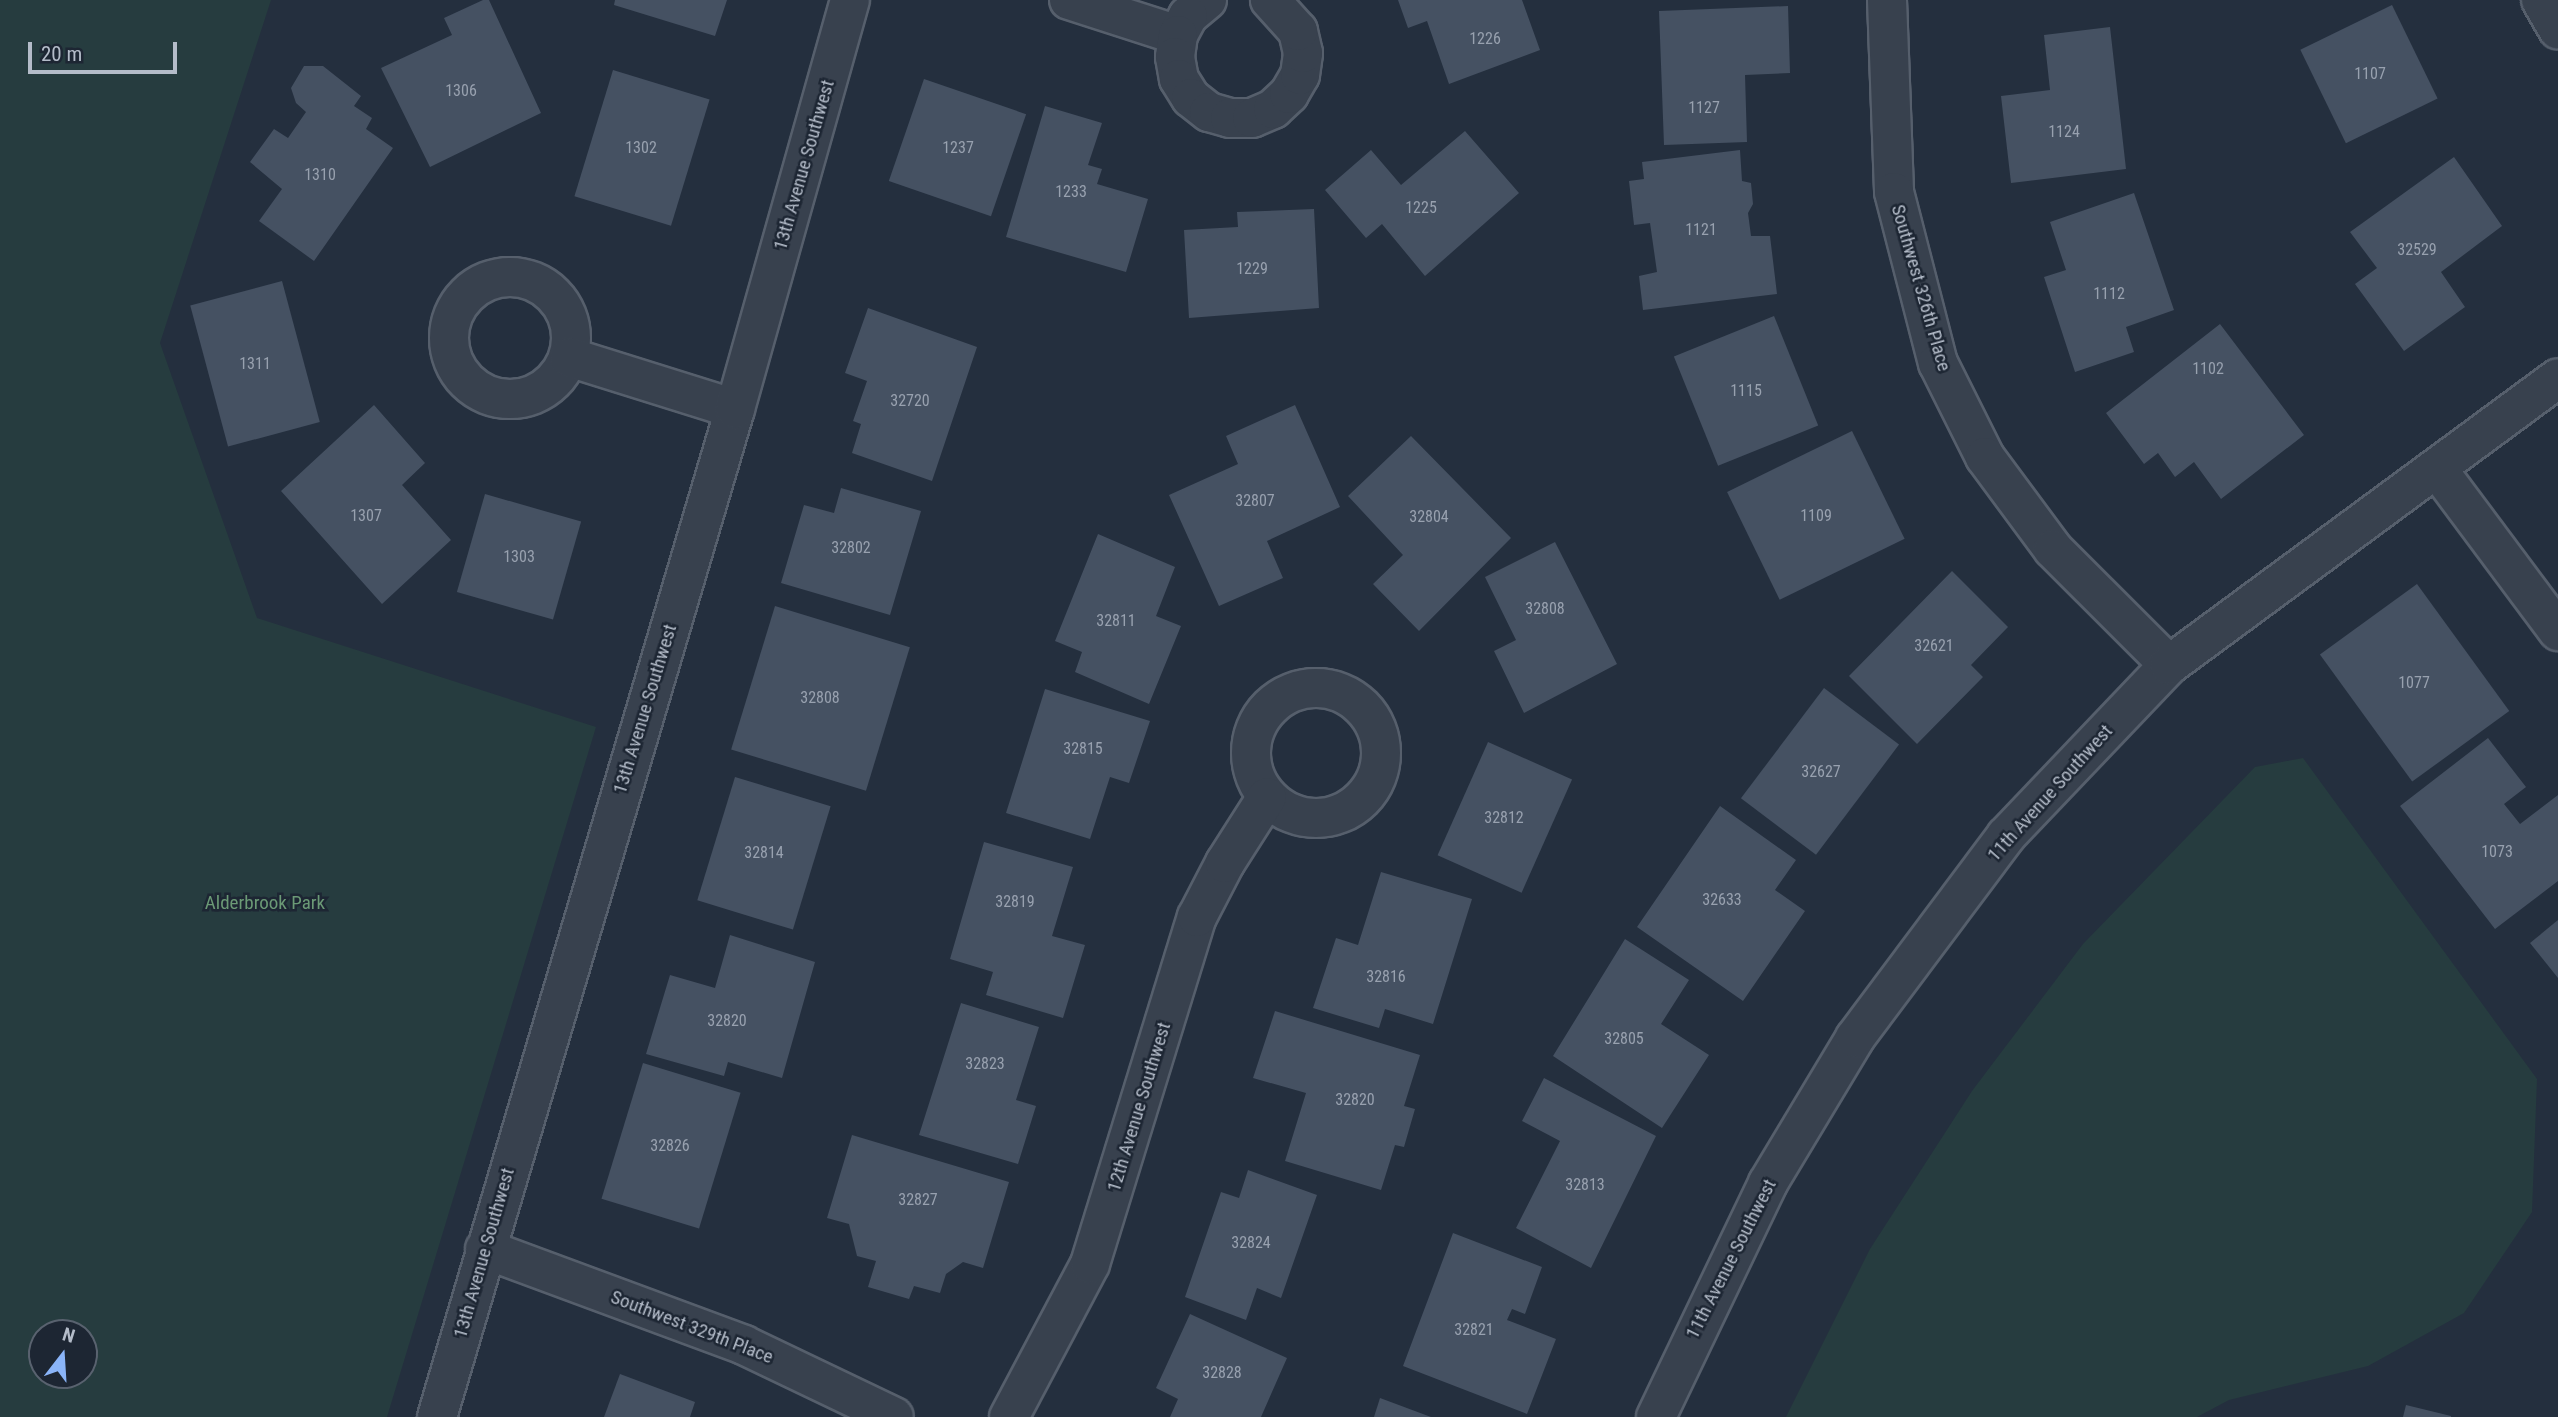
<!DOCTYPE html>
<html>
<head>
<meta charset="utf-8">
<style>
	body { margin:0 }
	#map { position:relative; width:2558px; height:1417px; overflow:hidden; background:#242f3e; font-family:"Roboto Condensed",sans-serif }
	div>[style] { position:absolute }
	.green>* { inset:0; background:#263c3f }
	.building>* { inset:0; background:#455162; transform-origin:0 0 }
	.roads { filter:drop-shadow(2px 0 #565f6c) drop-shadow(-2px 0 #565f6c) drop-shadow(0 2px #565f6c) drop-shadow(0 -2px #565f6c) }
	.minor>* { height:38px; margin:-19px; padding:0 19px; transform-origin:19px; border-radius:19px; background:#38414e }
	.minor>.ring { margin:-19px; padding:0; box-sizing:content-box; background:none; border:38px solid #38414e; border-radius:50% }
	span { translate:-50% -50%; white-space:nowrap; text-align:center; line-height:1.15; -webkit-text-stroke:5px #1d2633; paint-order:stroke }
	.number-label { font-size:16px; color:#98a1af }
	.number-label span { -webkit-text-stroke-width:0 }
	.street-label { font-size:19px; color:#b4bcc9 }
	.park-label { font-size:19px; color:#6b9a76 }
	.north { position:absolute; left:28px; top:1319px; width:70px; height:70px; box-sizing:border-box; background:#1d2633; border:2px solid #59626f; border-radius:50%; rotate:17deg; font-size:19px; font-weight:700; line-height:28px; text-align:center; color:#b4bcc9 }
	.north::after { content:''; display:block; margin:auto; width:24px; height:32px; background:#8ab4f8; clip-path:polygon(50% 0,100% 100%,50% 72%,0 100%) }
	.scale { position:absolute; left:28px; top:42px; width:149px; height:32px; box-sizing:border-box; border:4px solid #b4bcc9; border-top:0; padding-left:9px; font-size:21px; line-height:24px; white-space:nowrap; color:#b4bcc9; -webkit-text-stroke:5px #1d2633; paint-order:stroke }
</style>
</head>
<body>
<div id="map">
	<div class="green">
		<i style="clip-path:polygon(evenodd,0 0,271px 0,160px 343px,257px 618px,596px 727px,387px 1417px,0 1417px,0 0,42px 1333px,84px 1333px,84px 1375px,42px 1375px,42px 1333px)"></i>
		<i style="clip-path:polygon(2303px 758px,2537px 1079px,2532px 1212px,2464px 1313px,2368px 1366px,2229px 1400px,2197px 1417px,1786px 1417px,1870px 1249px,1972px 1091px,2083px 944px,2255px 767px)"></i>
	</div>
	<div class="building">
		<i style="clip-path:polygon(483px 0,489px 0,541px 113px,430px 167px,381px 68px,452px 35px,444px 18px)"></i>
		<i style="clip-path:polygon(615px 0,727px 0,715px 36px,614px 5px)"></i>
		<i style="clip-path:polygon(1398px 0,1522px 0,1540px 50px,1449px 84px,1427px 21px,1408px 28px)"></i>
		<i style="left:2392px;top:5px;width:104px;height:102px;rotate:64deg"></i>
		<i style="clip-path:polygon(1788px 6px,1790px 73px,1745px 75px,1747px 142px,1664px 145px,1659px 11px)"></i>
		<i style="clip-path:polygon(2110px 27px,2126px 169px,2011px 183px,2001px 96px,2050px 90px,2044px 35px)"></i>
		<i style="clip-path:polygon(304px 66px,323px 66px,361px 96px,354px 106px,372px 118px,366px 129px,393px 148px,314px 261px,259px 221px,282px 189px,250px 162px,274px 129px,288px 138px,306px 112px,296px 103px,291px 88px)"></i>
		<i style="left:613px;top:70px;width:101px;height:132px;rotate:17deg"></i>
		<i style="left:924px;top:79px;width:108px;height:108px;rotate:19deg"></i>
		<i style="clip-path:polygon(1045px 106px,1102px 123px,1088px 165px,1102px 169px,1097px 184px,1148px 199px,1126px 272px,1006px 237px)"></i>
		<i style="clip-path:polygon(1465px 131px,1519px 193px,1425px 276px,1382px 224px,1366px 238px,1325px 190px,1371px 150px,1401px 185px)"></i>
		<i style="clip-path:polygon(1740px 150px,1742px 181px,1751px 183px,1753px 204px,1748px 213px,1751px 236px,1770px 236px,1777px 294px,1643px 310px,1639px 276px,1657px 272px,1650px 223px,1634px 225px,1629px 181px,1644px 179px,1642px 162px)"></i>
		<i style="clip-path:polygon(2454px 157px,2502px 226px,2441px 272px,2465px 307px,2404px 351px,2355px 284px,2377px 268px,2350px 232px)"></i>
		<i style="clip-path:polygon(2134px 193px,2174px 310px,2126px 327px,2134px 352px,2075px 372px,2044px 277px,2066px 270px,2050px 222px)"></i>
		<i style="clip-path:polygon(1314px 209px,1319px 308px,1189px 318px,1184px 230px,1238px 227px,1237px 212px)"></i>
		<i style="left:282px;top:281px;width:146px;height:95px;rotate:75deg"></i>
		<i style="clip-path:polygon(868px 308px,977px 347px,932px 481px,852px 453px,861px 424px,853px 421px,867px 381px,845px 373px)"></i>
		<i style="left:1774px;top:316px;width:118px;height:108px;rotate:68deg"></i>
		<i style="clip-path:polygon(2220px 324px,2304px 435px,2221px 499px,2194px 462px,2175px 477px,2158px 453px,2144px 464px,2106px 413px)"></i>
		<i style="clip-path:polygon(374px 405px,425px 463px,402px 485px,451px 540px,382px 604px,281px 491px)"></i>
		<i style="clip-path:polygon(1295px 405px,1340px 507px,1267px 541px,1283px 578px,1219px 606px,1169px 495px,1238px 464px,1226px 436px)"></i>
		<i style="left:1852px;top:431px;width:120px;height:139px;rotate:64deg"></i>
		<i style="clip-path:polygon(1411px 436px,1511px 538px,1419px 631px,1373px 584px,1403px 555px,1348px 496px)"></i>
		<i style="clip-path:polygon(841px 488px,921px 511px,890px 615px,781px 583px,804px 505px,834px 513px)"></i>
		<i style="left:485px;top:494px;width:100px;height:102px;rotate:16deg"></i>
		<i style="clip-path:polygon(1098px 534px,1175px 567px,1156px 616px,1181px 626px,1149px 704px,1075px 672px,1082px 652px,1055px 641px)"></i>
		<i style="clip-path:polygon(1555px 542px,1617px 664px,1524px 713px,1494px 651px,1516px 640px,1485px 577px)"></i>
		<i style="clip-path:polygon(1952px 571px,2008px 627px,1971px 665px,1983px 677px,1917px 744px,1849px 676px)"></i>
		<i style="left:2417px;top:584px;width:157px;height:120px;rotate:54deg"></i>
		<i style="left:775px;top:606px;width:141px;height:150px;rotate:17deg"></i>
		<i style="left:1824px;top:688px;width:94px;height:138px;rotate:37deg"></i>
		<i style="clip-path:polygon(1045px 689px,1150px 721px,1129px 783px,1110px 777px,1090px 839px,1006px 813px)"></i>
		<i style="clip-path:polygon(2488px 738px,2526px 787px,2504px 804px,2520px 824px,2558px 795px,2558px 881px,2495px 929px,2400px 806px)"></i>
		<i style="left:1488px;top:742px;width:92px;height:124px;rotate:24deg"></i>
		<i style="left:735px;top:777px;width:100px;height:129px;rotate:17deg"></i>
		<i style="clip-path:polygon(1720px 806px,1796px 860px,1775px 890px,1805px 911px,1743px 1001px,1637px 927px)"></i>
		<i style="clip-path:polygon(984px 842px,1073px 867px,1052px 936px,1085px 945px,1063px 1018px,986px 995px,993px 972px,950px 959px)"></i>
		<i style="clip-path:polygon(1381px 872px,1472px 899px,1433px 1024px,1385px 1009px,1379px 1028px,1313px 1008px,1336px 938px,1358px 945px)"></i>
		<i style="clip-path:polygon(2558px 920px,2558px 978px,2530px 943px)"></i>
		<i style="clip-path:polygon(730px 935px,815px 962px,782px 1078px,728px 1062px,724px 1076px,646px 1054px,670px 975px,715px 988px)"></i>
		<i style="clip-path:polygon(1625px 939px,1689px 980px,1661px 1024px,1709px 1055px,1662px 1128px,1553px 1056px)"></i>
		<i style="clip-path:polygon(961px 1003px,1039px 1027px,1016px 1100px,1036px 1106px,1018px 1164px,919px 1135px)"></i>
		<i style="clip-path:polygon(1275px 1011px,1420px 1055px,1404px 1106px,1415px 1109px,1404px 1147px,1395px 1145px,1381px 1190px,1285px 1161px,1306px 1093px,1253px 1078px)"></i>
		<i style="left:643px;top:1063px;width:102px;height:142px;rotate:17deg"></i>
		<i style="clip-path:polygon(1544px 1078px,1656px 1136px,1591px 1268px,1516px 1228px,1560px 1141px,1522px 1121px)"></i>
		<i style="clip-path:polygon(852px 1135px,1009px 1182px,983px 1268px,963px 1262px,946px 1274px,940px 1293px,914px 1286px,909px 1299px,868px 1287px,876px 1261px,857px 1256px,849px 1224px,827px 1218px)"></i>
		<i style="clip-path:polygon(1248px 1170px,1317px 1195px,1281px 1298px,1257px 1288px,1246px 1320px,1185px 1297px,1221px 1192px,1239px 1198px)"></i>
		<i style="clip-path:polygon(1453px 1233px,1542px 1267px,1525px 1314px,1512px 1309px,1507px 1320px,1556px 1339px,1527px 1414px,1403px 1366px)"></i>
		<i style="clip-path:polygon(1190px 1314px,1287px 1358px,1261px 1417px,1170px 1417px,1178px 1399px,1156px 1388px)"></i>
		<i style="clip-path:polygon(620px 1374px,695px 1402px,690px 1417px,604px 1417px)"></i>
		<i style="clip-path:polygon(1380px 1398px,1431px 1417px,1374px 1417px)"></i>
		<i style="clip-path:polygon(2406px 1405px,2451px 1416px,2451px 1417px,2403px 1417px)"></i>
	</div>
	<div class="roads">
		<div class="minor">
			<i style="left:1069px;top:0;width:114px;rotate:17.8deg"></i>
			<i style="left:1207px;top:0;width:25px;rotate:140deg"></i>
			<i style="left:1188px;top:16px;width:21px;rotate:118deg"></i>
			<i style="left:1178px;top:35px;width:22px;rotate:98deg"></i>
			<i style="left:1175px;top:57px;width:22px;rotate:80deg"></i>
			<i style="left:1179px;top:79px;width:22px;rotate:58deg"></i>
			<i style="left:1191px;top:98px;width:23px;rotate:38deg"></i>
			<i style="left:1209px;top:112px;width:22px;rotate:16deg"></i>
			<i style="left:1230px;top:118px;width:22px"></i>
			<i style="left:1252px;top:118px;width:23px;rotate:-23deg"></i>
			<i style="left:1273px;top:109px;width:22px;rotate:-43deg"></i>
			<i style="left:1289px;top:94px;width:22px;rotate:-60deg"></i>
			<i style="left:1300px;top:75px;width:22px;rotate:-82deg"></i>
			<i style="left:1303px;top:53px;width:23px;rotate:-103deg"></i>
			<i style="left:1298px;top:31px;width:42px;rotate:-132.1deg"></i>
			<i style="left:1887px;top:0;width:192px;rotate:87.9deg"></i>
			<i style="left:1894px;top:192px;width:177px;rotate:75.6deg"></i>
			<i style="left:1938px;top:363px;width:105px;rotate:63.4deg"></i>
			<i style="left:1985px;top:457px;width:114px;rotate:53.5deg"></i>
			<i style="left:2053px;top:549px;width:164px;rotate:45deg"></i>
			<i style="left:2541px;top:0;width:34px;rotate:60deg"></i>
			<i class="ring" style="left:449px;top:277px;width:84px;height:84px"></i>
			<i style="left:569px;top:357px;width:174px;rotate:17.4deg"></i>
			<i style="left:2438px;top:470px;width:201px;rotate:53.3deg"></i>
			<i class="ring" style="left:1251px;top:688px;width:92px;height:92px"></i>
			<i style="left:485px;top:1249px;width:276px;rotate:20.3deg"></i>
			<i style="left:744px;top:1345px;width:166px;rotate:25.6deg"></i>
			<i style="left:437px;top:1417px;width:1051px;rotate:-73.53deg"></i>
			<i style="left:735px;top:409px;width:425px;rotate:-74.3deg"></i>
			<i style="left:1009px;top:1417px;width:173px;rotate:-62.1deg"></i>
			<i style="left:1090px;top:1264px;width:363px;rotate:-72.9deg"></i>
			<i style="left:1197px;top:917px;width:61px;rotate:-62.6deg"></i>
			<i style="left:1225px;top:863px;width:78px;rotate:-57.5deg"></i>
			<i style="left:1656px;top:1417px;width:259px;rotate:-64.4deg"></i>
			<i style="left:1768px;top:1183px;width:169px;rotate:-59deg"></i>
			<i style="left:1855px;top:1038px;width:252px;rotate:-53.2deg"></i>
			<i style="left:2006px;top:836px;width:236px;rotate:-46.4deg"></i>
			<i style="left:2169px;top:665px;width:483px;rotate:-36.4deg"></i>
		</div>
	</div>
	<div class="number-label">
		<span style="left:1485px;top:39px">1226</span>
		<span style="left:2370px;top:74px">1107</span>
		<span style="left:461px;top:91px">1306</span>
		<span style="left:1704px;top:108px">1127</span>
		<span style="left:2064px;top:132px">1124</span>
		<span style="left:641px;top:148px">1302</span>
		<span style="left:958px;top:148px">1237</span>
		<span style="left:320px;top:175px">1310</span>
		<span style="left:1071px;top:192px">1233</span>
		<span style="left:1421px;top:208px">1225</span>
		<span style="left:1701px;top:230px">1121</span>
		<span style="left:2417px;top:250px">32529</span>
		<span style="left:1252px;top:269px">1229</span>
		<span style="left:2109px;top:294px">1112</span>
		<span style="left:255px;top:364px">1311</span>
		<span style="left:2208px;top:369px">1102</span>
		<span style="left:1746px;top:391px">1115</span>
		<span style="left:910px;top:401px">32720</span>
		<span style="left:1255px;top:501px">32807</span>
		<span style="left:366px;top:516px">1307</span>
		<span style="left:1816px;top:516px">1109</span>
		<span style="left:1429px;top:517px">32804</span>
		<span style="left:851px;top:548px">32802</span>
		<span style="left:519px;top:557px">1303</span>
		<span style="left:1545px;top:609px">32808</span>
		<span style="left:1116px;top:621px">32811</span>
		<span style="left:1934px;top:646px">32621</span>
		<span style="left:2414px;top:683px">1077</span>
		<span style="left:820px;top:698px">32808</span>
		<span style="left:1083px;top:749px">32815</span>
		<span style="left:1821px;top:772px">32627</span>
		<span style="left:1504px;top:818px">32812</span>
		<span style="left:2497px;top:852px">1073</span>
		<span style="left:764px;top:853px">32814</span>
		<span style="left:1722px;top:900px">32633</span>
		<span style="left:1015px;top:902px">32819</span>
		<span style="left:1386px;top:977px">32816</span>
		<span style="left:727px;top:1021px">32820</span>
		<span style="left:1624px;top:1039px">32805</span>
		<span style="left:985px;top:1064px">32823</span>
		<span style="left:1355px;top:1100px">32820</span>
		<span style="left:670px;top:1146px">32826</span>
		<span style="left:1585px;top:1185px">32813</span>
		<span style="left:918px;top:1200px">32827</span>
		<span style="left:1251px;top:1243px">32824</span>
		<span style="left:1474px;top:1330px">32821</span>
		<span style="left:1222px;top:1373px">32828</span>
	</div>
	<div class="street-label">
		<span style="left:804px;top:165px;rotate:-74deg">13th Avenue Southwest</span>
		<span style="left:1921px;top:288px;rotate:74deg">Southwest 326th Place</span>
		<span style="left:645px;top:709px;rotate:-73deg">13th Avenue Southwest</span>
		<span style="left:2050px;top:793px;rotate:-48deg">11th Avenue Southwest</span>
		<span style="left:1139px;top:1107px;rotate:-73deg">12th Avenue Southwest</span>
		<span style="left:484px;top:1253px;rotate:-74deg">13th Avenue Southwest</span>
		<span style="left:1731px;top:1259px;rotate:-63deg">11th Avenue Southwest</span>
		<span style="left:692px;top:1327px;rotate:21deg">Southwest 329th Place</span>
	</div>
	<div class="park-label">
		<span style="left:265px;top:903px">Alderbrook Park</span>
	</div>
	<div class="north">N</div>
	<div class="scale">20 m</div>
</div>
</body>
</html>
